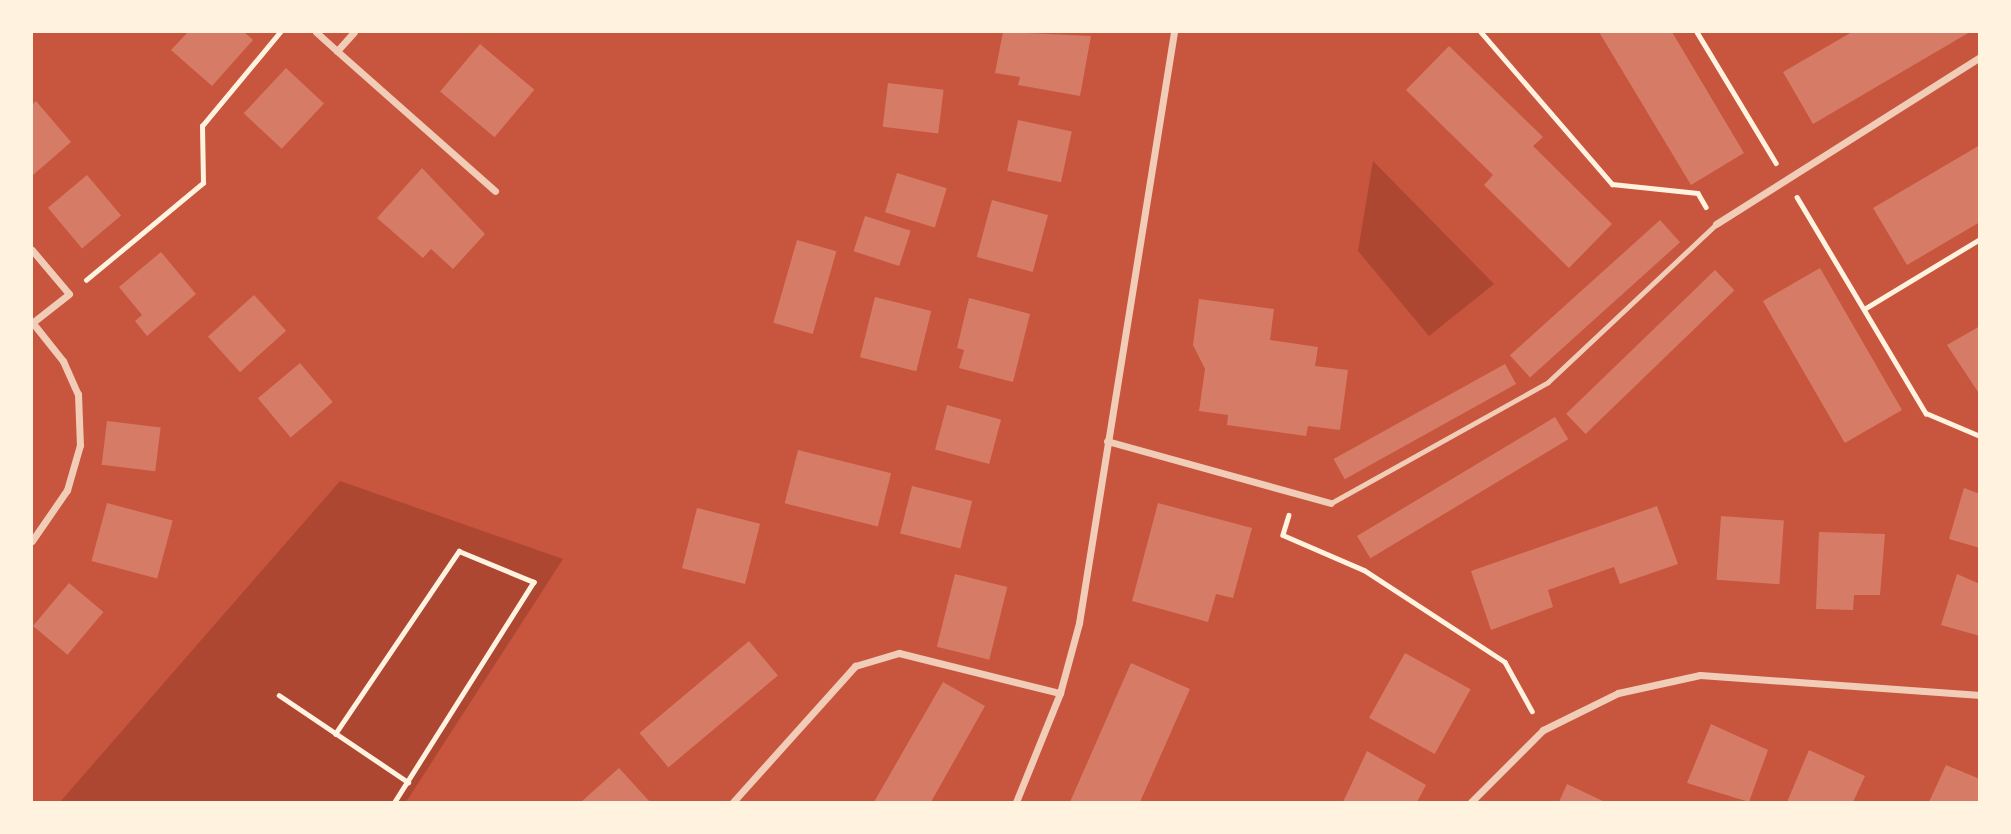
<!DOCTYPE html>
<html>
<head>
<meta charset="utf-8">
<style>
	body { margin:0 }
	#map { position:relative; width:2011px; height:834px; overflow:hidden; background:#c8553d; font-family:"DejaVu Sans",sans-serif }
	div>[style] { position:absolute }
	.green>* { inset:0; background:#ae4732 }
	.building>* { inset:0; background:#d67c66; transform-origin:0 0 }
	.path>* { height:4.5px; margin:-2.25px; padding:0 2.25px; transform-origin:2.25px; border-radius:2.25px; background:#fff3e0 }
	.service>* { height:5px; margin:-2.5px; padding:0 2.5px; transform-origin:2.5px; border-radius:2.5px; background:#f1ccb7 }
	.minor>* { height:7px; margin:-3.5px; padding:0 3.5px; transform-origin:3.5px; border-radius:3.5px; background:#f1ccb7 }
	span { translate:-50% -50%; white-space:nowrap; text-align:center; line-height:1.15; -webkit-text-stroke:6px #fff3e0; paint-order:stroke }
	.frame { position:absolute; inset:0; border:33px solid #fff3e0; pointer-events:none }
</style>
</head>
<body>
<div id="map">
	<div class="green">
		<i style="clip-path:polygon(1373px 161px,1494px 284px,1429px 336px,1358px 251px)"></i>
		<i style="clip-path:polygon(340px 481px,563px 559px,406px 802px,60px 802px)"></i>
	</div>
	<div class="building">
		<i style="clip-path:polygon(188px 32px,244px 32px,253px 40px,212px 86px,171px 50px)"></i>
		<i style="clip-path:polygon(1003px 32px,1091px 36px,1080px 96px,1018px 85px,1020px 77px,995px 73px)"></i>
		<i style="clip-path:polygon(1599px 32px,1672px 32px,1744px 153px,1691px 185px)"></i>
		<i style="clip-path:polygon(1852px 32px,1970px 32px,1813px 124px,1783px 72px)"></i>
		<i style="left:480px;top:44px;width:71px;height:62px;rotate:40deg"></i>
		<i style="clip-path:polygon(1449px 46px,1543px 137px,1533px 146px,1612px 224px,1569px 268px,1484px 185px,1493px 175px,1406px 90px)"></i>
		<i style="left:286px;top:68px;width:52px;height:62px;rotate:43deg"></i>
		<i style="left:888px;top:83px;width:56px;height:44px;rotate:7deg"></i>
		<i style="clip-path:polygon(36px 101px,71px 142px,32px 176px,32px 105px)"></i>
		<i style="left:1018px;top:120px;width:55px;height:52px;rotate:12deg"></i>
		<i style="clip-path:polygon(1980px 145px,1980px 222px,1907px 265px,1873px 208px)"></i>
		<i style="clip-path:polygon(422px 168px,485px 234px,453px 269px,431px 249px,423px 258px,377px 218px)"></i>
		<i style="left:897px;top:173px;width:52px;height:41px;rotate:17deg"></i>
		<i style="left:87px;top:175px;width:53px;height:51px;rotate:50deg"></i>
		<i style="left:992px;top:200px;width:58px;height:59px;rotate:15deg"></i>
		<i style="left:865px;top:216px;width:48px;height:37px;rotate:18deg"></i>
		<i style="left:1660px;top:220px;width:30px;height:202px;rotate:48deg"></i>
		<i style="left:797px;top:240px;width:41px;height:86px;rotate:16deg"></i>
		<i style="clip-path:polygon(161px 252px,196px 294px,147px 336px,135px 321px,142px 315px,119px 287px)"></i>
		<i style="left:1820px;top:268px;width:164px;height:66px;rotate:60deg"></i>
		<i style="left:1715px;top:270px;width:28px;height:207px;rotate:46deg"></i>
		<i style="left:254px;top:295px;width:48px;height:62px;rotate:48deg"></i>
		<i style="left:875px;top:297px;width:58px;height:62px;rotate:14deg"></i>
		<i style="clip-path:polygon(969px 298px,1030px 314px,1013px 382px,959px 368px,964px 350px,957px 348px)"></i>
		<i style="clip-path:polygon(1199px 299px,1274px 309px,1270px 340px,1318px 347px,1315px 366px,1348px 370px,1340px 430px,1308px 426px,1306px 436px,1227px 425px,1228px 415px,1199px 411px,1205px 369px,1193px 345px)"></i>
		<i style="clip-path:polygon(1980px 326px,1980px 395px,1947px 345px)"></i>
		<i style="left:300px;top:363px;width:51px;height:55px;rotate:50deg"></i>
		<i style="left:1505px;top:364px;width:23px;height:196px;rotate:61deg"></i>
		<i style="left:947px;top:405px;width:56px;height:46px;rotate:15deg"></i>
		<i style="left:1555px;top:417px;width:26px;height:231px;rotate:59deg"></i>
		<i style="left:107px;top:421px;width:54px;height:44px;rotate:7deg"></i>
		<i style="left:798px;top:450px;width:96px;height:55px;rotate:14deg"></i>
		<i style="left:912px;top:486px;width:62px;height:49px;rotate:14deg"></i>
		<i style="clip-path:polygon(1964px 488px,1980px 494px,1980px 548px,1949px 539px)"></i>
		<i style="left:107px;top:503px;width:68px;height:60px;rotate:15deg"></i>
		<i style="clip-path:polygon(1158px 503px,1252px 528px,1233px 598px,1216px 594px,1208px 622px,1132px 601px)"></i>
		<i style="clip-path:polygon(1657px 506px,1678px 564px,1620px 584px,1614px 567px,1548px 590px,1553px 607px,1491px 630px,1471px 571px)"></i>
		<i style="left:697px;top:508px;width:65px;height:62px;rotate:14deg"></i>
		<i style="left:1721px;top:516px;width:63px;height:64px;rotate:4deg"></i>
		<i style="clip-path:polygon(1819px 532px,1885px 534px,1880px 595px,1854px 595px,1853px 610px,1816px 609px)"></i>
		<i style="left:955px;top:574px;width:54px;height:75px;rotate:14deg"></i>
		<i style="clip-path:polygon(1957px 574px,1980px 584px,1980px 636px,1941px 625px)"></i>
		<i style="left:69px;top:583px;width:45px;height:56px;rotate:40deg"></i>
		<i style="left:749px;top:641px;width:45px;height:143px;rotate:50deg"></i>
		<i style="left:1405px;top:653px;width:75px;height:74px;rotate:29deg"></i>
		<i style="clip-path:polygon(1131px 663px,1190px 689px,1140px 802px,1070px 802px)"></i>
		<i style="clip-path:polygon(943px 682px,985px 706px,931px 802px,874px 802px)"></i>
		<i style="clip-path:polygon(1711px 724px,1768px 750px,1749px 802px,1687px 783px)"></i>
		<i style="clip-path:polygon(1809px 750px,1865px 776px,1853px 802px,1787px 802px)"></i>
		<i style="clip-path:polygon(1367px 751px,1426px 785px,1417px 802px,1343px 802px)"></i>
		<i style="clip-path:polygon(1946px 765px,1980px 779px,1980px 802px,1929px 802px)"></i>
		<i style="clip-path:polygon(619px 768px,650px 802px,581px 802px)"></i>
		<i style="clip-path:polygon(1567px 784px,1605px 802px,1559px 802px)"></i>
	</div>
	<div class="path">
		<i style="left:1481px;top:32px;width:201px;rotate:49.2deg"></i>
		<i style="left:1612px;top:184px;width:86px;rotate:6deg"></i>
		<i style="left:1698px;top:193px;width:16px;rotate:60deg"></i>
		<i style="left:1697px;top:32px;width:153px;rotate:58.9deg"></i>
		<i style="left:1797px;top:197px;width:252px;rotate:59.2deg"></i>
		<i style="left:1926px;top:413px;width:59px;rotate:23.1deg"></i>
		<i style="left:86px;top:280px;width:152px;rotate:-39.7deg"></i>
		<i style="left:203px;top:183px;width:57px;rotate:-91deg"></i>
		<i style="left:202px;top:126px;width:122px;rotate:-50.3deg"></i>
		<i style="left:1866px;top:308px;width:133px;rotate:-31.2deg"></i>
		<i style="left:1289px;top:515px;width:21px;rotate:107deg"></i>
		<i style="left:1283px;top:535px;width:88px;rotate:23.4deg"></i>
		<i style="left:1364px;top:570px;width:168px;rotate:33.1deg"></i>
		<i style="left:1505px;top:662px;width:56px;rotate:61.1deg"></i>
		<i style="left:279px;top:695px;width:156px;rotate:34deg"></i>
		<i style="left:335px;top:734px;width:221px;rotate:-55.9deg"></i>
		<i style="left:459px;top:551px;width:81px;rotate:22.5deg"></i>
		<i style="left:534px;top:582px;width:260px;rotate:122.3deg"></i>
	</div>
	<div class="service">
		<i style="left:1331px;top:503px;width:248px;rotate:-29.1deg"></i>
		<i style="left:1548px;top:382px;width:231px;rotate:-43.2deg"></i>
	</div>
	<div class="minor">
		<i style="left:316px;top:32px;width:28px;rotate:42deg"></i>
		<i style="left:337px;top:51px;width:25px;rotate:-48deg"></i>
		<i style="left:337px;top:51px;width:211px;rotate:41.5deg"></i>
		<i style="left:1716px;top:224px;width:312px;rotate:-32.3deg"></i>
		<i style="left:32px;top:250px;width:57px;rotate:49.9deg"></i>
		<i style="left:69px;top:294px;width:47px;rotate:141.9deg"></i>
		<i style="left:32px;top:322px;width:50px;rotate:51.5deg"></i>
		<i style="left:63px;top:361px;width:36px;rotate:66deg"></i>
		<i style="left:78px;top:394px;width:51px;rotate:87.8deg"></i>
		<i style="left:80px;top:445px;width:47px;rotate:106.1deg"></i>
		<i style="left:67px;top:490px;width:62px;rotate:124.5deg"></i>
		<i style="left:1107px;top:441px;width:232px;rotate:15.5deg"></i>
		<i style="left:733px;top:802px;width:183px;rotate:-48.1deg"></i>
		<i style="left:855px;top:666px;width:46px;rotate:-16.5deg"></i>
		<i style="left:899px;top:653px;width:166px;rotate:14deg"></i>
		<i style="left:1016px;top:802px;width:118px;rotate:-68deg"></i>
		<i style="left:1060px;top:693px;width:73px;rotate:-74.8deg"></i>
		<i style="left:1079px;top:623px;width:599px;rotate:-80.87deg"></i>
		<i style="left:1471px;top:802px;width:102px;rotate:-45deg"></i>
		<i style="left:1543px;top:730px;width:84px;rotate:-26.3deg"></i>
		<i style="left:1618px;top:693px;width:84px;rotate:-12.4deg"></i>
		<i style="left:1700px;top:675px;width:281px;rotate:4.1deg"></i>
	</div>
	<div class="frame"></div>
</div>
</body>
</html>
